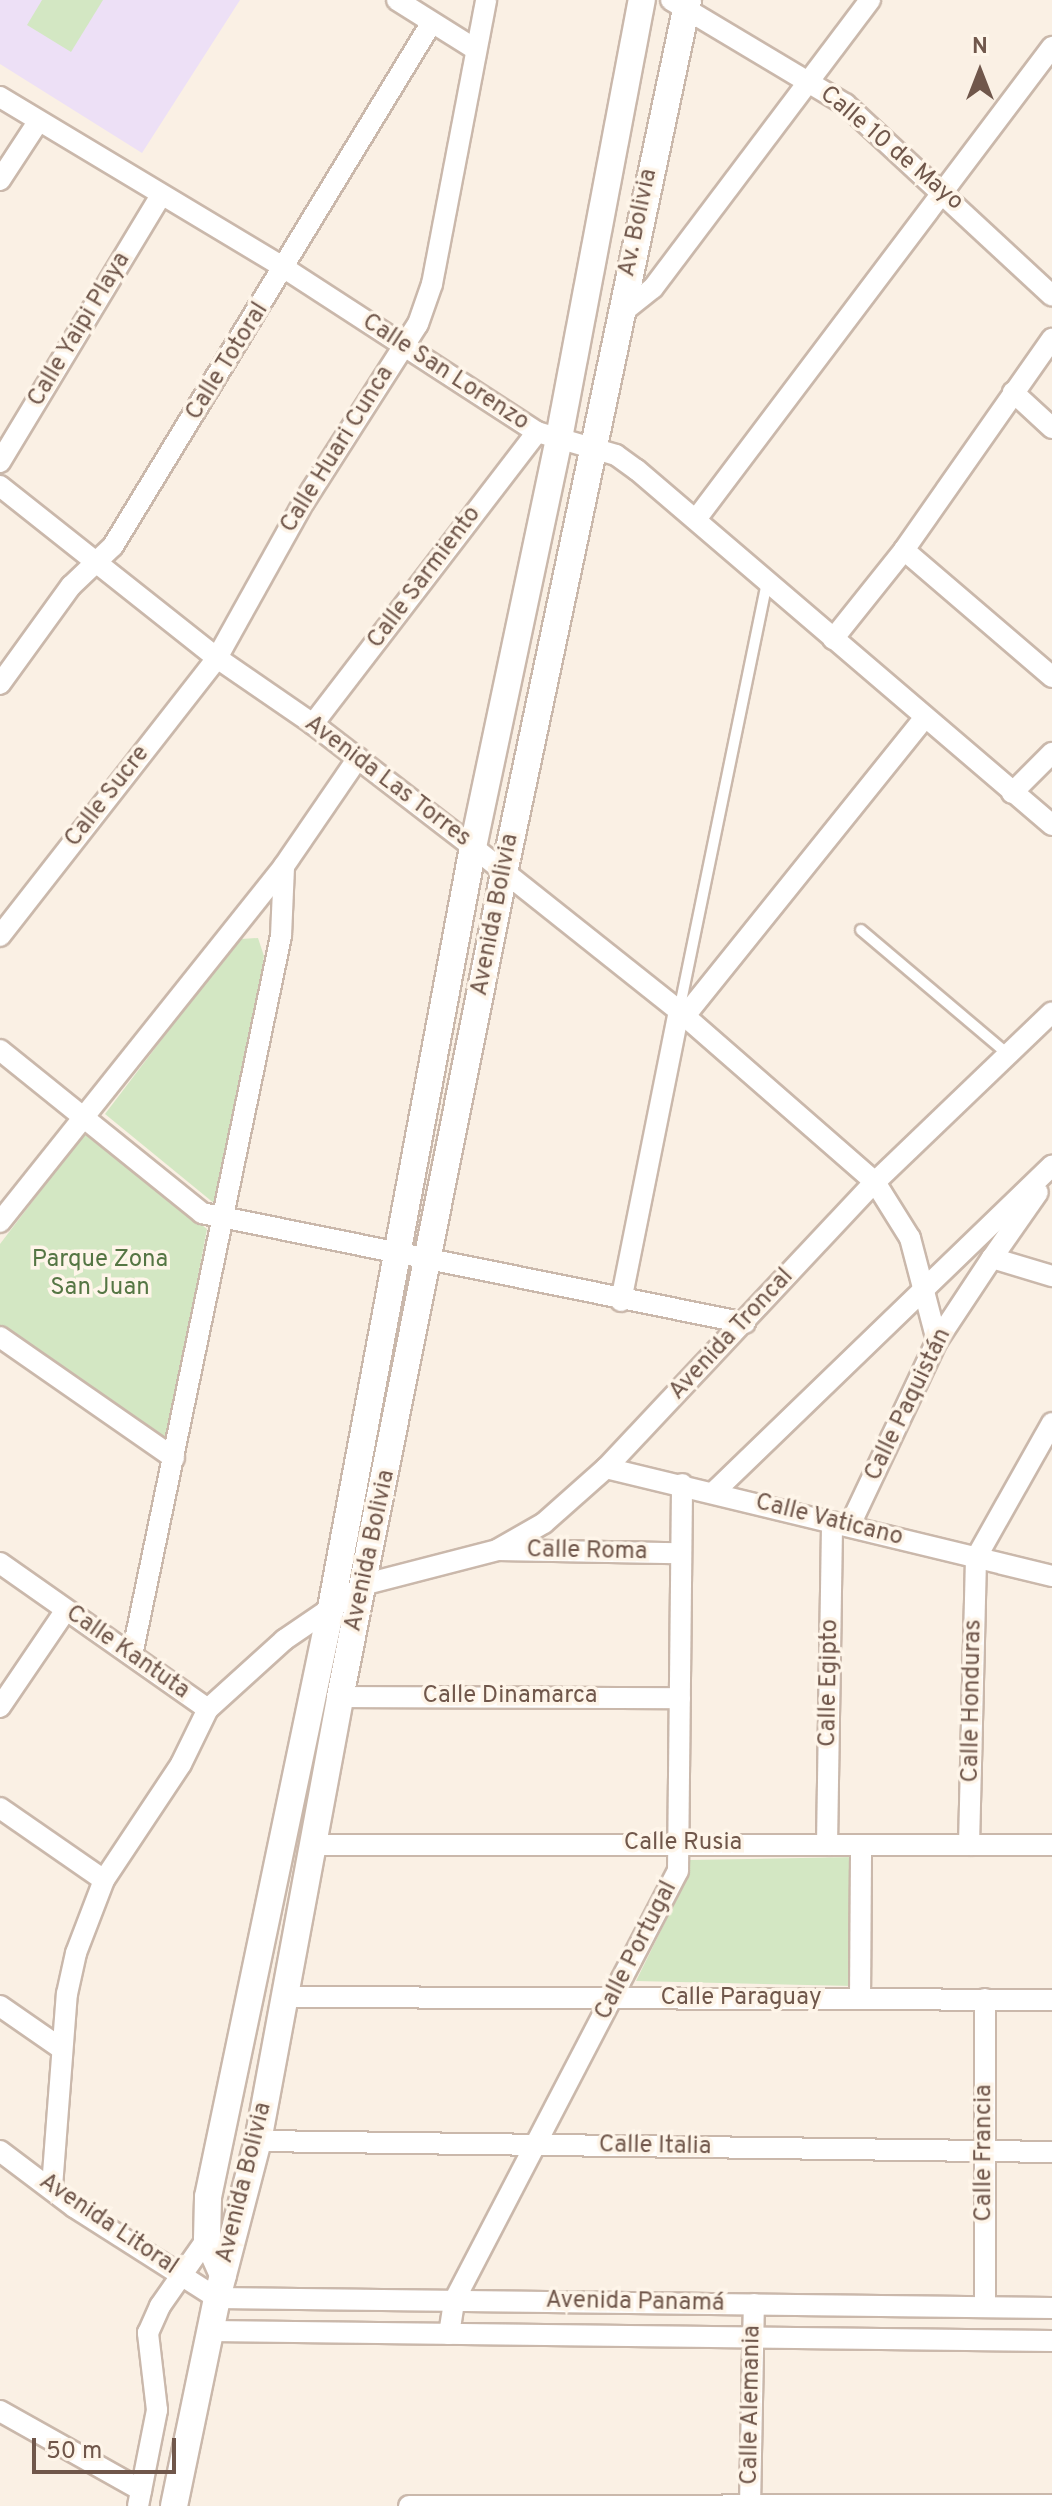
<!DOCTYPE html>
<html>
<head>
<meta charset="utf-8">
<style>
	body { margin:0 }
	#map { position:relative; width:1052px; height:2506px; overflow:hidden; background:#faf0e4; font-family:Overpass,sans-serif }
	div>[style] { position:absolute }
	.education>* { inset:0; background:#ede0f6 }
	.green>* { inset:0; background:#d3e7c3 }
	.roads { filter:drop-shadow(2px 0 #cab8ab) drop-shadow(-2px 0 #cab8ab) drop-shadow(0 2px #cab8ab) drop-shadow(0 -2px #cab8ab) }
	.service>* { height:10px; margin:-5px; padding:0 5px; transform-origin:5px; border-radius:5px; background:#fff }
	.minor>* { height:20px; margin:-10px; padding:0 10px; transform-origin:10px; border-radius:10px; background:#fff }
	.tertiary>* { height:26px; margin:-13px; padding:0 13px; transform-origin:13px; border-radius:13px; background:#fff }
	span { translate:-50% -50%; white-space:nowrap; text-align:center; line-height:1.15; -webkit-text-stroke:7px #fef5e9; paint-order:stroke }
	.street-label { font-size:24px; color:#70574b }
	.park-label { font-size:24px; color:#557644 }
	.north { position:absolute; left:940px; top:32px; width:80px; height:80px; -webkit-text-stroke:6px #fef5e9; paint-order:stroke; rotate:0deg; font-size:22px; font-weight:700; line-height:32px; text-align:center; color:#70574b }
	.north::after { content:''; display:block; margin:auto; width:28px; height:36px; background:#70574b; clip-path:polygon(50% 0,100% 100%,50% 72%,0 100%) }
	.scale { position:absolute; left:32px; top:2438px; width:144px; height:36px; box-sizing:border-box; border:4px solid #70574b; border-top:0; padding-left:10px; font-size:24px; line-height:28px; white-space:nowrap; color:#70574b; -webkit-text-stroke:6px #fef5e9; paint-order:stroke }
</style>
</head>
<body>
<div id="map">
	<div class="education">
		<i style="clip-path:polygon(0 0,240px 0,142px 153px,0 64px)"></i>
	</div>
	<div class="green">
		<i style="clip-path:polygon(42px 0,103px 0,71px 52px,27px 25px)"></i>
		<i style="clip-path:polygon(258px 938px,264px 956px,258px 994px,215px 1204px,105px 1114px,226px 955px,241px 939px)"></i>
		<i style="clip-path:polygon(84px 1134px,207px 1229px,167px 1441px,0 1328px,0 1244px)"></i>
		<i style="clip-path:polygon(855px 1857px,853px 1986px,636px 1981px,683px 1886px,689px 1860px)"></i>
	</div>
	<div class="roads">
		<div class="service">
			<i style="left:861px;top:930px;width:194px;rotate:40.2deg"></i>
			<i style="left:679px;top:1011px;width:437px;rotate:-78.4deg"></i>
		</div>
		<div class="minor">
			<i style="left:397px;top:0;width:92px;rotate:32.1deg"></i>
			<i style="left:671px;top:0;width:203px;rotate:30.9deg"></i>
			<i style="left:845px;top:104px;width:282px;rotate:42.8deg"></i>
			<i style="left:0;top:97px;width:334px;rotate:31deg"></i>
			<i style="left:286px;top:269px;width:299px;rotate:33deg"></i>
			<i style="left:537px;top:432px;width:82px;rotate:16.2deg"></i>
			<i style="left:616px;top:455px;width:26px;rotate:36deg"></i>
			<i style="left:637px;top:470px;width:546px;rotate:40.54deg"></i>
			<i style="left:0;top:180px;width:69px;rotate:-56.8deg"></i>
			<i style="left:619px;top:315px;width:43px;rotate:-38.5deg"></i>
			<i style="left:653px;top:288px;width:361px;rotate:-53deg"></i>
			<i style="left:1013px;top:392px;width:53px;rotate:42.7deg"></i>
			<i style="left:0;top:462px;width:310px;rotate:-58.9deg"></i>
			<i style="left:0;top:486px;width:277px;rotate:38.4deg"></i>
			<i style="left:217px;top:658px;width:116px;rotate:34.5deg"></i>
			<i style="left:313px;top:724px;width:202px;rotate:37.6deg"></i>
			<i style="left:473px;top:847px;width:263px;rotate:38.5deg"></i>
			<i style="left:679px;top:1011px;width:260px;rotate:41.1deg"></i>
			<i style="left:875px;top:1182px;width:66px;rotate:58deg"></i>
			<i style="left:910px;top:1238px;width:106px;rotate:75.3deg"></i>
			<i style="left:697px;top:518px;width:590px;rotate:-52.99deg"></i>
			<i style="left:904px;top:550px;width:195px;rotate:40.6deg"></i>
			<i style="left:833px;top:639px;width:114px;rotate:-51.4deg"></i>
			<i style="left:904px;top:550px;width:258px;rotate:-55deg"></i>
			<i style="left:0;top:684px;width:121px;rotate:-54.1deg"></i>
			<i style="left:71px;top:586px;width:58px;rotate:-43.6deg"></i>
			<i style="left:113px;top:546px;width:613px;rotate:-58.67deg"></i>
			<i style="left:313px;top:724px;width:368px;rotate:-52.5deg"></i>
			<i style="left:1012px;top:793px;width:57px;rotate:-45deg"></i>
			<i style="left:0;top:936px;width:353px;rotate:-52deg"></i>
			<i style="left:217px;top:658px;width:179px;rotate:-60.9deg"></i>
			<i style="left:304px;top:502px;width:211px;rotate:-57.4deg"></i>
			<i style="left:418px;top:324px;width:42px;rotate:-70.7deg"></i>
			<i style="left:432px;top:284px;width:289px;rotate:-79.2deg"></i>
			<i style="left:684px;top:1017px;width:383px;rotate:-51.2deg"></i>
			<i style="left:0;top:1050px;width:260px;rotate:38.9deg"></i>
			<i style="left:202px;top:1213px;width:554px;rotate:11.45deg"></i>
			<i style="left:0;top:1222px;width:455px;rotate:-51.4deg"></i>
			<i style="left:284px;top:866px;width:131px;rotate:-55.6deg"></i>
			<i style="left:992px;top:1258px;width:80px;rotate:-55.1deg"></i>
			<i style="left:621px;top:1301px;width:296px;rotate:-78.7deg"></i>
			<i style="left:0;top:1337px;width:212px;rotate:34.8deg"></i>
			<i style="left:606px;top:1468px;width:459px;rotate:13.6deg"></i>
			<i style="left:714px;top:1492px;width:470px;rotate:-44deg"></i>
			<i style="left:850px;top:1525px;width:204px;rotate:-64.7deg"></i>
			<i style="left:937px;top:1341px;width:100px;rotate:-56.5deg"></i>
			<i style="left:992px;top:1258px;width:63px;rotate:16.7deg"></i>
			<i style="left:498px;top:1550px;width:180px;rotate:1deg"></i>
			<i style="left:0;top:1563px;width:254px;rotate:35.1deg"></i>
			<i style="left:208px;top:1709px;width:103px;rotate:-42.2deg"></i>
			<i style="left:284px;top:1640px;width:99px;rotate:-34.3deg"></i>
			<i style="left:366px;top:1584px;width:135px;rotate:-14.5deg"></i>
			<i style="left:497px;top:1550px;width:54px;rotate:-29.9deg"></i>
			<i style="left:544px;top:1523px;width:83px;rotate:-41.6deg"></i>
			<i style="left:606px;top:1468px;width:393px;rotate:-46.8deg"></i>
			<i style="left:875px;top:1182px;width:245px;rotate:-43.8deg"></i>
			<i style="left:132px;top:1655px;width:734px;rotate:-78.29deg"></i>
			<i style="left:281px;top:936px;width:70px;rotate:-87.5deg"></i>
			<i style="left:340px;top:1697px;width:340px;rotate:0.2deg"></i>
			<i style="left:0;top:1707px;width:117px;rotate:-55.8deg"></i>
			<i style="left:0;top:1808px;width:126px;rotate:34.7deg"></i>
			<i style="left:315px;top:1845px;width:737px"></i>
			<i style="left:827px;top:1845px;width:323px;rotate:-89.1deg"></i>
			<i style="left:969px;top:1845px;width:287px;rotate:-88.6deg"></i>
			<i style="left:976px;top:1558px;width:155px;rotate:-60.6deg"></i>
			<i style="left:287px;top:1997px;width:765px;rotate:0.22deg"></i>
			<i style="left:860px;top:1999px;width:154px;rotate:-89.6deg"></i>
			<i style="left:985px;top:1999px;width:308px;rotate:90deg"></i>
			<i style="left:0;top:2006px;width:75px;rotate:34.7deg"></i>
			<i style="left:258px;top:2141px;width:794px;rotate:0.79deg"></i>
			<i style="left:0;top:2151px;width:93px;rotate:37.1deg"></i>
			<i style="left:74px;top:2207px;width:169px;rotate:32.5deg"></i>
			<i style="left:217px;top:2298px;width:835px;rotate:0.69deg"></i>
			<i style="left:52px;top:2187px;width:194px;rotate:-85.6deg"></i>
			<i style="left:67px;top:1994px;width:42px;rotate:-77.6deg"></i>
			<i style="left:76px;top:1953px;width:78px;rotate:-69deg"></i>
			<i style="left:104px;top:1880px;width:139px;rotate:-56.4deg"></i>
			<i style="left:181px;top:1764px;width:61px;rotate:-63.9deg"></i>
			<i style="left:211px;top:2331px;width:841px;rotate:0.68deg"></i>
			<i style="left:449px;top:2334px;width:33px;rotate:-81deg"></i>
			<i style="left:454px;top:2301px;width:485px;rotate:-62.5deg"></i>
			<i style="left:678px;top:1871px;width:387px;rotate:-89.4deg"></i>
			<i style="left:0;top:2411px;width:162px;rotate:29.3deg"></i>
			<i style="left:138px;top:2506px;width:98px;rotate:-78.8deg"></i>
			<i style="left:157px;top:2410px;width:78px;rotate:-96.7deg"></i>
			<i style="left:148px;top:2333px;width:30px;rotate:-66deg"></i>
			<i style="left:160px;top:2306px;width:82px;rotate:-55deg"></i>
			<i style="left:409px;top:2506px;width:643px;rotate:-0.09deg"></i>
			<i style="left:750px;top:2506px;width:202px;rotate:-88.9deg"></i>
		</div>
		<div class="tertiary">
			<i style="left:223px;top:2275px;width:39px;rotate:-114deg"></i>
			<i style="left:207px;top:2239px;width:42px;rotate:-88.6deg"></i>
			<i style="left:208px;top:2197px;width:602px;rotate:-78.2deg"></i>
			<i style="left:331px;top:1608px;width:774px;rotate:-79.43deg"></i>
			<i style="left:473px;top:847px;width:418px;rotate:-78.1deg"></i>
			<i style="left:559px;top:438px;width:446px;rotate:-79.3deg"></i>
			<i style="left:174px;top:2506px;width:212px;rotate:-78.3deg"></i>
			<i style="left:217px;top:2298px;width:162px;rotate:-75.4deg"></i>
			<i style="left:258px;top:2141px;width:452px;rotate:-79.5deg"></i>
			<i style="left:340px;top:1697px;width:840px;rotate:-78.74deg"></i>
			<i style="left:504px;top:873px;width:892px;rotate:-78.1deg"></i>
		</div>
	</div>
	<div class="street-label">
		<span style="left:891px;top:149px;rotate:40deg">Calle 10 de Mayo</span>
		<span style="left:639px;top:223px;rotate:-78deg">Av. Bolivia</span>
		<span style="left:80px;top:330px;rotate:-59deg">Calle Yaipi Playa</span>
		<span style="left:228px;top:362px;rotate:-58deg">Calle Totoral</span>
		<span style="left:445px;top:373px;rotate:33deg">Calle San Lorenzo</span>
		<span style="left:338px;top:450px;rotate:-58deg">Calle Huari Cunca</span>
		<span style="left:425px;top:578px;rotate:-53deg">Calle Sarmiento</span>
		<span style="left:387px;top:782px;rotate:37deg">Avenida Las Torres</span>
		<span style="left:108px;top:797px;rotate:-52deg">Calle Sucre</span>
		<span style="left:496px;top:915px;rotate:-79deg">Avenida Bolivia</span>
		<span style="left:732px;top:1335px;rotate:-47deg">Avenida Troncal</span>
		<span style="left:909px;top:1405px;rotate:-64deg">Calle Paquistán</span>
		<span style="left:829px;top:1521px;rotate:14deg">Calle Vaticano</span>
		<span style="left:371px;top:1551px;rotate:-78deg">Avenida Bolivia</span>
		<span style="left:587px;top:1552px;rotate:1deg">Calle Roma</span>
		<span style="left:127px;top:1653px;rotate:35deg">Calle Kantuta</span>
		<span style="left:830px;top:1683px;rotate:-89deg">Calle Egipto</span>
		<span style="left:510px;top:1697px">Calle Dinamarca</span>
		<span style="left:973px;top:1701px;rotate:-89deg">Calle Honduras</span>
		<span style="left:683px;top:1844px">Calle Rusia</span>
		<span style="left:637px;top:1951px;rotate:-63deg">Calle Portugal</span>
		<span style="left:741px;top:1999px">Calle Paraguay</span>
		<span style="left:655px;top:2147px;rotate:1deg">Calle Italia</span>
		<span style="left:985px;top:2153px;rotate:-90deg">Calle Francia</span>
		<span style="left:245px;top:2183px;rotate:-76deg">Avenida Bolivia</span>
		<span style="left:108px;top:2225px;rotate:34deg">Avenida Litoral</span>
		<span style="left:635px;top:2303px;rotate:1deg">Avenida Panamá</span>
		<span style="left:752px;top:2405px;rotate:-89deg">Calle Alemania</span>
	</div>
	<div class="park-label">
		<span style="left:100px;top:1275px">Parque Zona<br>San Juan</span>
	</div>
	<div class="north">N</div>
	<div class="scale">50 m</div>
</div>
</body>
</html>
